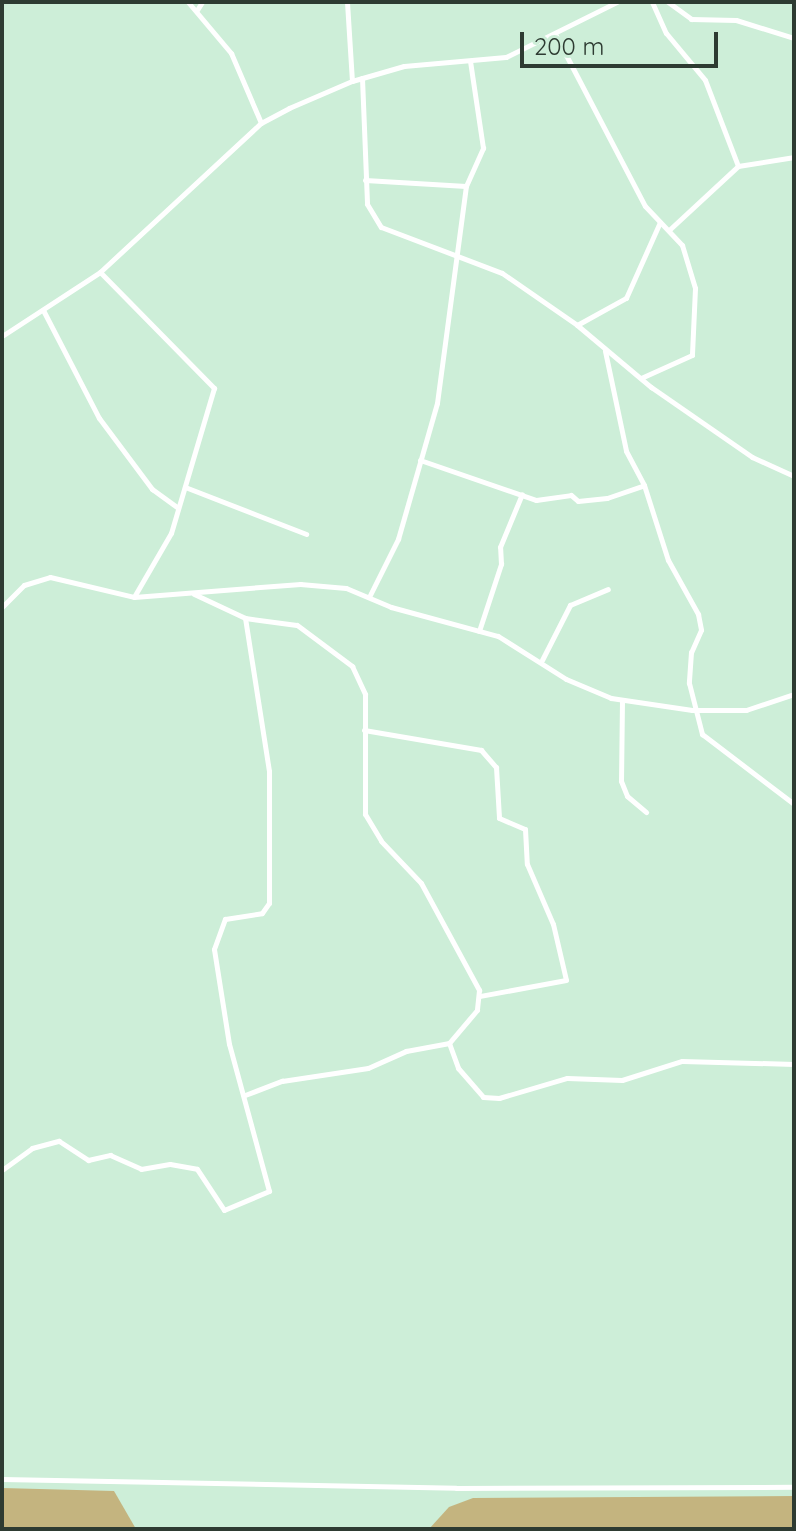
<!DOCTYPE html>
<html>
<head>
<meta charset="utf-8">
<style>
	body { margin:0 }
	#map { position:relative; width:796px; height:1531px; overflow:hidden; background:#cdeed8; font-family:Quicksand,sans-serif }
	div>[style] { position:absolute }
	.forest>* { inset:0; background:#c4b47f }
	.street>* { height:5px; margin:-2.5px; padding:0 2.5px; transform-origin:2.5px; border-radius:2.5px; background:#fff }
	span { translate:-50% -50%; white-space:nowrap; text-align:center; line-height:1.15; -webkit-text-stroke:6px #cdeed8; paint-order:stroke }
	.frame { position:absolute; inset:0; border:4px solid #2e3b32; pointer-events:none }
	.scale { position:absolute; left:520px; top:32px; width:198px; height:36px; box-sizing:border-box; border:4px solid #2e3b32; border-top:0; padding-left:10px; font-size:24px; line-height:28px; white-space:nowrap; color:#2e3b32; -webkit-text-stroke:6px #cdeed8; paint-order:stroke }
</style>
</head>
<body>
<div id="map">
	<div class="forest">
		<i style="clip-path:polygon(2px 1488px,114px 1491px,136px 1529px,2px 1529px)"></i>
		<i style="clip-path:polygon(794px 1496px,794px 1529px,429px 1529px,449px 1507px,473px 1498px)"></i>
	</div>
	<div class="street">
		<i style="left:188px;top:2px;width:67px;rotate:49.9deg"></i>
		<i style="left:231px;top:53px;width:76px;rotate:66.8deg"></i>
		<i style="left:347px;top:2px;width:79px;rotate:86.4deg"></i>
		<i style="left:652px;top:2px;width:34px;rotate:66deg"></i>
		<i style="left:666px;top:33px;width:61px;rotate:50.3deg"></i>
		<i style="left:705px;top:80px;width:92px;rotate:69deg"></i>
		<i style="left:668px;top:2px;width:29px;rotate:36deg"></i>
		<i style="left:691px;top:19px;width:45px;rotate:1.3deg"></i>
		<i style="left:736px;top:20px;width:61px;rotate:17.2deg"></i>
		<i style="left:197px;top:10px;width:9px;rotate:-58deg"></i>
		<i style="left:555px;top:34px;width:194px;rotate:62.4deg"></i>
		<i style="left:645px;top:206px;width:54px;rotate:46.5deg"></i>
		<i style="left:682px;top:245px;width:45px;rotate:73.2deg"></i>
		<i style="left:695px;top:288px;width:67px;rotate:92.6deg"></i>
		<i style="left:692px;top:355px;width:56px;rotate:155.7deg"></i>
		<i style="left:362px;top:78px;width:126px;rotate:87.7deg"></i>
		<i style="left:367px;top:204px;width:27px;rotate:59deg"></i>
		<i style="left:381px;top:227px;width:129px;rotate:20.8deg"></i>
		<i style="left:502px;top:273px;width:91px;rotate:34.7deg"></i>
		<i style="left:577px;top:325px;width:97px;rotate:40deg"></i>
		<i style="left:651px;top:387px;width:123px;rotate:34.7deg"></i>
		<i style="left:752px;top:457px;width:46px;rotate:24.3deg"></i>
		<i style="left:365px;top:180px;width:101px;rotate:3.4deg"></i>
		<i style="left:669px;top:230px;width:94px;rotate:-42.8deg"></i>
		<i style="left:738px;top:166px;width:57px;rotate:-9.1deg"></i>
		<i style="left:100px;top:272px;width:163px;rotate:45.5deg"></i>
		<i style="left:214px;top:388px;width:151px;rotate:106.5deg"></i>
		<i style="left:171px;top:533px;width:72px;rotate:120.1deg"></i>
		<i style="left:43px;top:310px;width:122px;rotate:62.6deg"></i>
		<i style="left:99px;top:418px;width:89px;rotate:53.3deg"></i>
		<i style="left:152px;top:489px;width:32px;rotate:36deg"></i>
		<i style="left:577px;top:325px;width:56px;rotate:-28.9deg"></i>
		<i style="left:626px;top:298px;width:83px;rotate:-65.9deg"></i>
		<i style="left:2px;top:336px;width:117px;rotate:-33.1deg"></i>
		<i style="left:100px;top:272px;width:219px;rotate:-42.8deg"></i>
		<i style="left:261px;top:123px;width:32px;rotate:-28deg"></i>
		<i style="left:289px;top:108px;width:69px;rotate:-23.2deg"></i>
		<i style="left:352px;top:81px;width:54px;rotate:-16.1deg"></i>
		<i style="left:404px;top:66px;width:102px;rotate:-5deg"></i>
		<i style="left:506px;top:57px;width:124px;rotate:-26.4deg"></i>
		<i style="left:605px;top:351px;width:102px;rotate:78.1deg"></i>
		<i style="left:626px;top:451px;width:38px;rotate:62deg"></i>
		<i style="left:644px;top:485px;width:79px;rotate:72.3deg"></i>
		<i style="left:668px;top:560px;width:62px;rotate:60.9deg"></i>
		<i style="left:698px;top:614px;width:16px;rotate:79deg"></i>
		<i style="left:701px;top:630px;width:24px;rotate:114deg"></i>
		<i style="left:691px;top:652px;width:31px;rotate:94deg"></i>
		<i style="left:689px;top:683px;width:53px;rotate:75.7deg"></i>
		<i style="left:702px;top:734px;width:116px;rotate:37.3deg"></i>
		<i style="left:420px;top:460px;width:123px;rotate:19deg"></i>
		<i style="left:536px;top:500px;width:35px;rotate:-8deg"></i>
		<i style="left:571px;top:495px;width:9px;rotate:41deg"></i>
		<i style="left:578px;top:501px;width:29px;rotate:-6deg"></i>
		<i style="left:607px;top:498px;width:39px;rotate:-19deg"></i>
		<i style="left:185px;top:487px;width:130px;rotate:21.2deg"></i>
		<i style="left:194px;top:594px;width:56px;rotate:25.2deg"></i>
		<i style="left:245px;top:618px;width:52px;rotate:7.7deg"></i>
		<i style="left:297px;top:625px;width:69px;rotate:36.7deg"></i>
		<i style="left:352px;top:666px;width:31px;rotate:65deg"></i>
		<i style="left:365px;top:694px;width:120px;rotate:90deg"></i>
		<i style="left:365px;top:814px;width:31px;rotate:59deg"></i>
		<i style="left:381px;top:841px;width:58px;rotate:46.4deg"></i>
		<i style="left:421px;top:883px;width:122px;rotate:61.5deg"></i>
		<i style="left:479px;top:990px;width:20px;rotate:96deg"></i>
		<i style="left:477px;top:1010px;width:43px;rotate:130.3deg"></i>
		<i style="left:449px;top:1043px;width:27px;rotate:70deg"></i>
		<i style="left:458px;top:1068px;width:38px;rotate:49deg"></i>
		<i style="left:483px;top:1097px;width:16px;rotate:4deg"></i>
		<i style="left:499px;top:1098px;width:71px;rotate:-16.4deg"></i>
		<i style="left:567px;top:1078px;width:55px;rotate:2.1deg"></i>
		<i style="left:622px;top:1080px;width:63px;rotate:-17.6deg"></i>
		<i style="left:682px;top:1061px;width:112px;rotate:1.5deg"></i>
		<i style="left:370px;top:595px;width:63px;rotate:-63.4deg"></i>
		<i style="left:398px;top:539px;width:141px;rotate:-74deg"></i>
		<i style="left:437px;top:403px;width:219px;rotate:-82.4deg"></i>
		<i style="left:466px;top:186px;width:42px;rotate:-65.9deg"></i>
		<i style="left:483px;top:148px;width:88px;rotate:-98.5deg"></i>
		<i style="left:2px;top:607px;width:31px;rotate:-45deg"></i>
		<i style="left:24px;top:585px;width:27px;rotate:-17deg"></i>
		<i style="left:50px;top:577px;width:86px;rotate:13.4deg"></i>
		<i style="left:134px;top:597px;width:167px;rotate:-4.5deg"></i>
		<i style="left:300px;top:584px;width:46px;rotate:5deg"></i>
		<i style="left:346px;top:588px;width:49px;rotate:22.9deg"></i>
		<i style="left:391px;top:607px;width:111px;rotate:15.2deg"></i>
		<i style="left:498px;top:636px;width:80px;rotate:32.3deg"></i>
		<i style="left:566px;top:679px;width:49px;rotate:22.9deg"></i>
		<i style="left:611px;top:698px;width:82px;rotate:8.4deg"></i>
		<i style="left:692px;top:710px;width:54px"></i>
		<i style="left:746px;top:710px;width:51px;rotate:-18.4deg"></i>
		<i style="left:479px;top:631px;width:71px;rotate:-71.8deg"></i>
		<i style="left:501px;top:564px;width:17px;rotate:-93deg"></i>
		<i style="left:500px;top:547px;width:57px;rotate:-67.5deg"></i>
		<i style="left:542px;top:660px;width:62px;rotate:-63deg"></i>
		<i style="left:570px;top:605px;width:41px;rotate:-22.8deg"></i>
		<i style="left:622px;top:700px;width:81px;rotate:90.7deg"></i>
		<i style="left:621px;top:781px;width:16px;rotate:68deg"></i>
		<i style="left:627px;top:796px;width:25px;rotate:40deg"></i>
		<i style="left:364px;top:730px;width:119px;rotate:9.7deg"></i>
		<i style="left:481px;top:750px;width:23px;rotate:49deg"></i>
		<i style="left:496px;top:767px;width:51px;rotate:86.6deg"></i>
		<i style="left:499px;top:818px;width:28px;rotate:23deg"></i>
		<i style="left:525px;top:829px;width:35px;rotate:87deg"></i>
		<i style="left:527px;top:864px;width:65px;rotate:66.6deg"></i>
		<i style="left:553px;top:924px;width:57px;rotate:76.9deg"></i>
		<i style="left:566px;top:980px;width:87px;rotate:169.5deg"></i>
		<i style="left:245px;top:1095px;width:40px;rotate:-21deg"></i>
		<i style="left:282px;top:1081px;width:87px;rotate:-8.6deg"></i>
		<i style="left:368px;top:1068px;width:42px;rotate:-24.1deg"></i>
		<i style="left:406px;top:1051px;width:44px;rotate:-10.5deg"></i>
		<i style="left:2px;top:1170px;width:37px;rotate:-36deg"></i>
		<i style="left:32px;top:1148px;width:28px;rotate:-15deg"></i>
		<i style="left:59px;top:1141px;width:35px;rotate:33deg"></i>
		<i style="left:88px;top:1160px;width:23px;rotate:-13deg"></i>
		<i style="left:110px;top:1155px;width:34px;rotate:24deg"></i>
		<i style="left:141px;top:1169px;width:29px;rotate:-10deg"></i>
		<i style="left:170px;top:1164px;width:27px;rotate:10deg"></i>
		<i style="left:197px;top:1169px;width:49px;rotate:56.6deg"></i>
		<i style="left:224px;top:1210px;width:49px;rotate:-22.9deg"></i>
		<i style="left:269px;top:1191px;width:152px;rotate:-105.2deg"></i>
		<i style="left:229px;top:1044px;width:96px;rotate:-99deg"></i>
		<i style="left:214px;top:949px;width:32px;rotate:-70deg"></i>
		<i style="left:225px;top:919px;width:37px;rotate:-9deg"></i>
		<i style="left:262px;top:913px;width:12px;rotate:-55deg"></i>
		<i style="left:269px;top:903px;width:132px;rotate:-90deg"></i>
		<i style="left:269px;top:771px;width:155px;rotate:-98.9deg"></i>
		<i style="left:2px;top:1479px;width:454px;rotate:1.1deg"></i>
		<i style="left:456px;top:1488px;width:338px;rotate:-0.2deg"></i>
	</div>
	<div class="frame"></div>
	<div class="scale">200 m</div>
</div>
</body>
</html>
